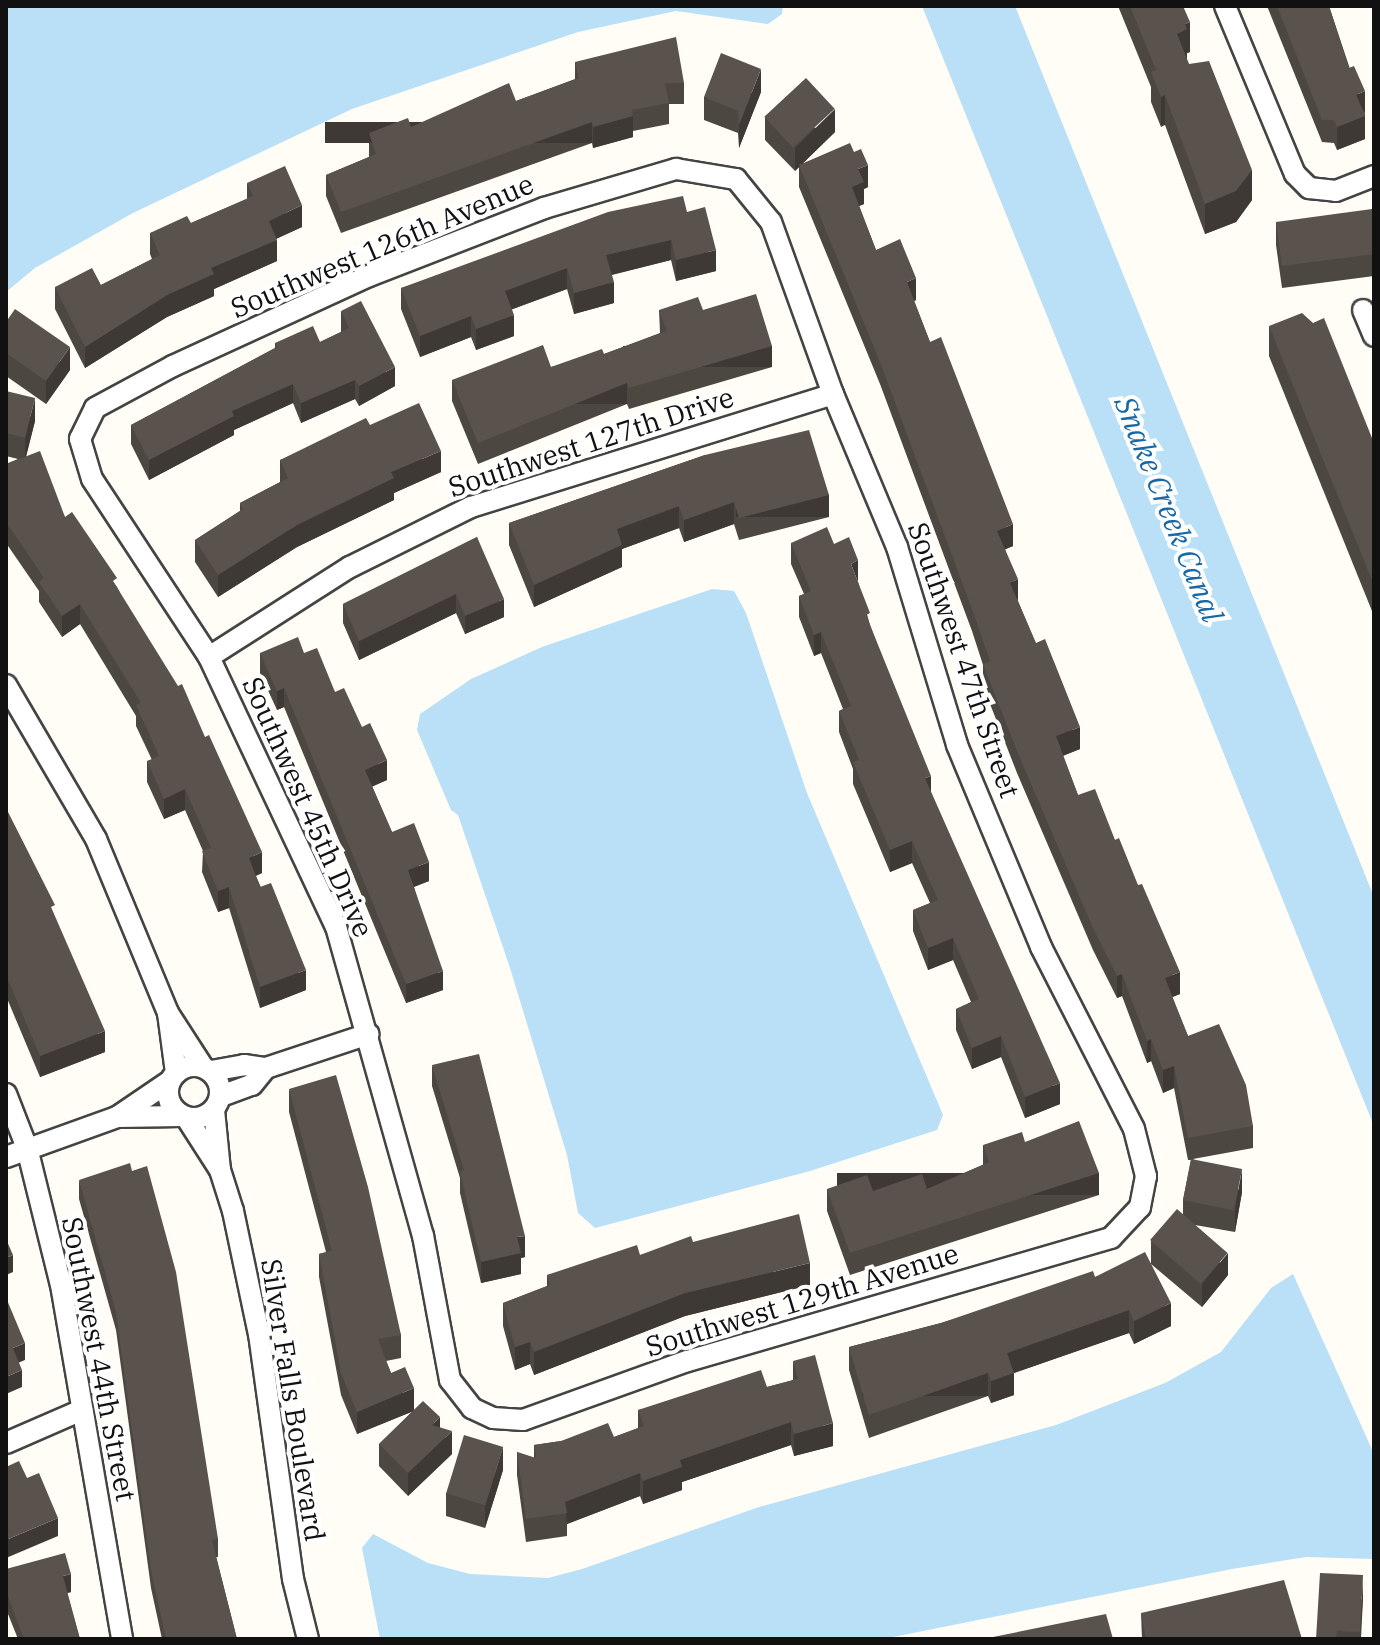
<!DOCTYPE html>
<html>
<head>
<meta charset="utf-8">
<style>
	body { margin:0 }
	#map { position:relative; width:1380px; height:1645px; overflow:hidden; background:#fffdf5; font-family:"IBM Plex Serif",serif }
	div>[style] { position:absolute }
	.water>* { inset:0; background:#b9e0f7 }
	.roads { filter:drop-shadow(2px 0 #444) drop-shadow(-2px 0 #444) drop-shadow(0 2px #444) drop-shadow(0 -2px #444) }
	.minor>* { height:20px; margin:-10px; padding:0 10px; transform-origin:10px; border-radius:10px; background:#fff }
	.minor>.ring { margin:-10px; padding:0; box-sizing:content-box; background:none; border:20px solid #fff; border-radius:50% }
	.wall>* { inset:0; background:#4d4742 }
	.shaded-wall>* { inset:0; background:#3f3936; transform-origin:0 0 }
	.building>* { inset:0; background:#5a524d; transform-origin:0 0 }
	span { translate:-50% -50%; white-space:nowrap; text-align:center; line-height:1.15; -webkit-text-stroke:8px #fff; paint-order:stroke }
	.street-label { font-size:28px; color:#111 }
	.water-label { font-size:30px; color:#1768a6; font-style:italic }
	.frame { position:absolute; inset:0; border:8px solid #111; pointer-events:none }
</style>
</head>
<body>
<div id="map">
	<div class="water">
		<i style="clip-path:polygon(6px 6px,783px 6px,782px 14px,768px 24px,676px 11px,578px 32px,352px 109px,133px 213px,35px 268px,6px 292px)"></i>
		<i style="clip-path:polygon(922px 6px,1015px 6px,1374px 897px,1374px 1126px)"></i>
		<i style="clip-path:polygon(712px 589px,734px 591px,746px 613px,807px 793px,943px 1115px,937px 1130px,810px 1171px,595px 1228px,578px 1213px,567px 1155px,510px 968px,458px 815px,451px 810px,417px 730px,420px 714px,471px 679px,542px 647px)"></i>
		<i style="clip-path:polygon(1293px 1274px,1374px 1454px,1374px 1559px,1306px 1557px,1232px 1569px,883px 1639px,380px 1639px,362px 1548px,373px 1534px,428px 1563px,470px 1574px,548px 1578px,582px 1569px,759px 1507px,1056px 1425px,1165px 1383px,1221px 1352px,1271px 1288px)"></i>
	</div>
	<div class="roads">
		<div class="minor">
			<i style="left:1225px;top:6px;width:182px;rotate:67.4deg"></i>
			<i style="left:1295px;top:174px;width:20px;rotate:45deg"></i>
			<i style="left:1309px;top:188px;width:27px;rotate:6deg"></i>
			<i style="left:1336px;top:191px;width:41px;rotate:-21.5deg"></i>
			<i style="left:676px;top:169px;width:61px;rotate:9.5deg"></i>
			<i style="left:736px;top:179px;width:55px;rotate:50.9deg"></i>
			<i style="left:771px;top:222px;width:183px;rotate:70.2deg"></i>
			<i style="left:833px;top:394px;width:166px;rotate:67.3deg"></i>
			<i style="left:897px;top:547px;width:207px;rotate:73.1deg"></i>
			<i style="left:957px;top:745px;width:219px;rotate:67.4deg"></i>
			<i style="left:1041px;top:947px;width:204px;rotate:62.9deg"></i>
			<i style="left:1134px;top:1129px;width:49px;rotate:75.7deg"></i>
			<i style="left:1146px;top:1176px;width:32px;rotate:101deg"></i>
			<i style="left:1140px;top:1207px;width:42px;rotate:133.1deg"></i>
			<i style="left:1111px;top:1238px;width:441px;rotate:163.8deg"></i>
			<i style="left:687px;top:1361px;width:174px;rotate:160.2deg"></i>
			<i style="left:523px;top:1420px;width:30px;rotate:-176deg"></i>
			<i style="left:493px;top:1418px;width:23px;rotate:-155deg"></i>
			<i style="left:472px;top:1408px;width:36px;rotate:-128deg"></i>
			<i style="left:450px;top:1380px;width:147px;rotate:-100.6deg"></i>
			<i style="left:423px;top:1236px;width:321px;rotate:-105.7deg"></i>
			<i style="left:336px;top:927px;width:298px;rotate:-115.2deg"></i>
			<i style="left:209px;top:657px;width:213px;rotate:-123.3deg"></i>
			<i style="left:92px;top:479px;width:42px;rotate:-106.7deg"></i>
			<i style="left:80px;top:439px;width:34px;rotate:-64deg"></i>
			<i style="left:95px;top:408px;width:89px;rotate:-28.3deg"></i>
			<i style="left:173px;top:366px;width:216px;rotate:-24.7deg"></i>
			<i style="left:369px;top:276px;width:188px;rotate:-21.2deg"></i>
			<i style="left:544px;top:208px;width:138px;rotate:-16.5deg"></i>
			<i style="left:1363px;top:310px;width:28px;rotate:67deg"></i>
			<i style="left:209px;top:657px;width:167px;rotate:-32.6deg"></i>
			<i style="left:350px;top:567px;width:135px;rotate:-26.4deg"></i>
			<i style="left:471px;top:507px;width:379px;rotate:-17.3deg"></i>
			<i style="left:6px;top:685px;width:178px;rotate:59.7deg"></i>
			<i style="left:96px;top:839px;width:188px;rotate:67.5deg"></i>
			<i style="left:168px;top:1013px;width:64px;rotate:57.1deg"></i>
			<i style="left:168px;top:1013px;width:61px;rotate:82.4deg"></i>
			<i class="ring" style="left:168px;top:1066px;width:32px;height:32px"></i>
			<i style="left:211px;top:1071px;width:34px;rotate:-10deg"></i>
			<i style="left:244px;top:1065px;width:22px;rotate:8deg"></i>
			<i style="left:266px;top:1068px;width:108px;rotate:-18.3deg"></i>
			<i style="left:6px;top:1094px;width:58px;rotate:68.7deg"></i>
			<i style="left:27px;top:1148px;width:141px;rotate:76.1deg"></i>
			<i style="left:61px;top:1285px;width:359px;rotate:80.2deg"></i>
			<i style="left:221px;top:1096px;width:33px;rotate:-20deg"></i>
			<i style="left:252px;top:1085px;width:22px;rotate:-51deg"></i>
			<i style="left:214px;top:1110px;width:60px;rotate:84.3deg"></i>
			<i style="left:117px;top:1117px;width:65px;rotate:-0.9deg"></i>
			<i style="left:186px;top:1117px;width:63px;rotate:57.3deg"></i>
			<i style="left:220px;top:1170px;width:43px;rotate:72.4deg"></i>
			<i style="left:233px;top:1211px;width:126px;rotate:78.1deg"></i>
			<i style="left:259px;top:1334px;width:247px;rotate:82.1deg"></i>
			<i style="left:293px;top:1579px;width:62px;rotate:76deg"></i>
			<i style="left:6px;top:1157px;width:118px;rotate:-19.8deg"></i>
			<i style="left:117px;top:1117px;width:64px;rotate:-34.2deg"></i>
			<i style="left:6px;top:1443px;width:83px;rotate:-23.5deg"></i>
		</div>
	</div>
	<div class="wall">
		<i style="clip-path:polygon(1118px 6px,1183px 6px,1190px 52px,1187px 53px,1187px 60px,1252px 200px,1236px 222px,1205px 234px,1165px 125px,1161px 127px,1151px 102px,1151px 87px)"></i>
		<i style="clip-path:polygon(1267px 6px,1329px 6px,1365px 114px,1365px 139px,1337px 150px,1334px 143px,1322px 142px)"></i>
		<i style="clip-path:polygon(575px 62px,684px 83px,684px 104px,669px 104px,669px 124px,633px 131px,633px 137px,593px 148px,592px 143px,341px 233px,326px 196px,326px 175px,369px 157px,369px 133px,411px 127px,516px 101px,575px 79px)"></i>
		<i style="clip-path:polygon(761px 92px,739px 148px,738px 133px,704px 120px,704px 97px)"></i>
		<i style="clip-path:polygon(765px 117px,835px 132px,803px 163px,868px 187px,864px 189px,864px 204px,859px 206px,876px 250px,916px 300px,914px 301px,930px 342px,1013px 546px,1005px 549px,1018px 601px,1080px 749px,1063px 756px,1078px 795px,1115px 840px,1180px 994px,1172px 997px,1188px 1036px,1253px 1126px,1253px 1148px,1193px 1159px,1242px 1192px,1235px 1232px,1195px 1225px,1228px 1275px,1202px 1307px,1151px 1264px,1171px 1326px,1134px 1344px,1129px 1333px,1014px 1373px,1014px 1395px,991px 1403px,988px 1396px,869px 1438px,849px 1370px,849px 1347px,941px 1323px,1095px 1277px,1151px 1263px,1151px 1241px,1183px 1215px,1183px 1200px,1191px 1160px,1188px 1160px,1174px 1088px,1163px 1093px,1151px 1061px,1147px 1063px,1122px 996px,1117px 998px,1093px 950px,1017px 773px,983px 686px,983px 665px,972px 631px,880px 384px,799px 187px,799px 167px,795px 171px,765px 140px)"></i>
		<i style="clip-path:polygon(247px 183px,302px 227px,276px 239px,277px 261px,214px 289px,214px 296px,167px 317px,85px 368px,55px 309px,55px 287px,101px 285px,152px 259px,150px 254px,150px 233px,191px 223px,247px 199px)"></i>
		<i style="clip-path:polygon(687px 212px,716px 271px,676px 281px,671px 260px,612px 275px,614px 303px,574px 314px,567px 289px,512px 309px,514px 336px,476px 350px,471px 337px,420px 357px,401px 309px,401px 288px)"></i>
		<i style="clip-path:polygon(1276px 222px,1374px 222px,1374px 276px,1282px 288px,1276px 245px)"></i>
		<i style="clip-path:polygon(659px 310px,703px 310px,772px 367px,629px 409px,627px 404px,478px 464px,452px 401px,452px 380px,551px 367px,604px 354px,660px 333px)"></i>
		<i style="clip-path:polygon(341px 311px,395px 386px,359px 406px,355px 399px,301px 423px,293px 403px,234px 430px,234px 435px,149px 480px,131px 444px,131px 425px,275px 348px,275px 343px,320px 342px,341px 332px)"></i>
		<i style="clip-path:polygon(6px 322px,70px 370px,46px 404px,6px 376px)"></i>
		<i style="clip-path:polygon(1269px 326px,1374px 443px,1374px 616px,1269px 356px)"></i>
		<i style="clip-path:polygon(6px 391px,35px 421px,26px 456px,65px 517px,117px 587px,262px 873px,256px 876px,306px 990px,260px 1008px,229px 908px,218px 912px,202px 872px,203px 851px,185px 810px,164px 819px,147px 782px,147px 761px,152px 760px,136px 726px,136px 716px,80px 624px,62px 637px,39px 602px,39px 591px,6px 543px,6px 464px,18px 459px,6px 456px)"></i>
		<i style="clip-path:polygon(370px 425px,441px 472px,394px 493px,394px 500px,297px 547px,218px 597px,195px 562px,195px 540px,240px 511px,240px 503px,280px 482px,280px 460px)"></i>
		<i style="clip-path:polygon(705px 455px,829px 517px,739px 540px,734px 524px,684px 542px,679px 528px,622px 549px,622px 567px,534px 607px,509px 545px,509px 523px)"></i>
		<i style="clip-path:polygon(477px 537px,504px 617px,465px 634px,456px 613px,359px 660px,343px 623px,343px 604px)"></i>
		<i style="clip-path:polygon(791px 543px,834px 544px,858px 582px,870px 625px,931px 793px,1060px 1104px,1025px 1118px,1001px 1057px,972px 1069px,956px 1030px,956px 1009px,971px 1002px,953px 960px,928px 970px,913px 931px,913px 910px,930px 903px,912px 863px,890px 872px,853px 784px,853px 769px,839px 732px,839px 711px,843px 709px,821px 653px,814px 656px,799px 617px,799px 596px,804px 594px,791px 564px)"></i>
		<i style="clip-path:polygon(260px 653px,304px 653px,335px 692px,387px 780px,372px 786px,392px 832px,429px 881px,414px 887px,443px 990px,406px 1003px,284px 707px,277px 710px,260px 673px)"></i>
		<i style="clip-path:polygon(6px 808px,105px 1052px,40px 1077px,6px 996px)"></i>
		<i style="clip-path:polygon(432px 1065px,525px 1257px,521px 1258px,521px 1274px,481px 1283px,460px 1193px,460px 1178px,432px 1086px)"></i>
		<i style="clip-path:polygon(289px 1089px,401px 1335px,401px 1358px,386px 1361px,391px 1373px,414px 1410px,440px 1427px,452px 1454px,408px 1496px,379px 1466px,379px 1444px,413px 1411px,357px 1434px,341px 1395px,319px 1277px,319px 1254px,326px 1252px,289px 1112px)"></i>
		<i style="clip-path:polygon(1025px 1142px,1099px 1195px,850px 1275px,827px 1211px,827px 1189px,873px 1191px,927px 1189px,983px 1165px,983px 1145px)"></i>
		<i style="clip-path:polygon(79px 1180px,218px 1539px,218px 1557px,216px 1557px,237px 1639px,162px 1639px,151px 1588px,116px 1330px,79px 1199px)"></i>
		<i style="clip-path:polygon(693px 1242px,810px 1285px,685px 1316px,534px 1375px,530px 1364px,515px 1370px,503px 1326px,503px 1303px,547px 1286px,547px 1275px,640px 1255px)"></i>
		<i style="clip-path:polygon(793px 1361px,833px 1446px,794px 1456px,791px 1445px,682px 1482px,682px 1490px,643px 1504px,640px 1496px,567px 1524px,567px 1536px,526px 1542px,517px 1475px,517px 1452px,534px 1458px,534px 1445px,561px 1441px,614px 1437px,638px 1428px,638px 1410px,767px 1387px,793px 1380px)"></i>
		<i style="clip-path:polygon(503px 1470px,485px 1528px,446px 1516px,446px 1493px)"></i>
		<i style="clip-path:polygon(6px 1569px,71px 1592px,67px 1593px,80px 1639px,18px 1639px,6px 1609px)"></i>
		<i style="clip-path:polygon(1363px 1598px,1361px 1639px,1316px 1639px)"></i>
		<i style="clip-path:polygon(1141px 1613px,1302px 1639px,1142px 1639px)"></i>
	</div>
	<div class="shaded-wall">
		<i style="clip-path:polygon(1190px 22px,1190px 52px,1187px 53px,1187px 60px,1177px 34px,1185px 24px)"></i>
		<i style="clip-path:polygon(761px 69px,761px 92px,739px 148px,739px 125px)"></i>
		<i style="clip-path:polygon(1365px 91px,1365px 114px,1356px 95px)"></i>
		<i style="left:1165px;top:95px;width:30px;height:4px;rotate:90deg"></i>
		<i style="clip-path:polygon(835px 109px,835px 132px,795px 171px,795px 148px)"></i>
		<i style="clip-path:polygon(633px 116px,633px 137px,593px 148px,593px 127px)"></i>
		<i style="clip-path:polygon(1365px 116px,1365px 139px,1337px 150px,1337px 127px)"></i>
		<i style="left:592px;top:122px;width:21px;height:267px;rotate:90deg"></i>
		<i style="clip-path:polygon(868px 165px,868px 187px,864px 189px,864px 204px,852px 209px,852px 187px,858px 169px)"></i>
		<i style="clip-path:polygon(1252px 170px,1252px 200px,1236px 222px,1205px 234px,1205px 204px)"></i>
		<i style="clip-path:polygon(302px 205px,302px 227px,269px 242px,269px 221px)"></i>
		<i style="clip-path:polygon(277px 240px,277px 261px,214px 289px,214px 296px,167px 317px,85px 368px,85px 347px,211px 268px)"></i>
		<i style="clip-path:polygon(671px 240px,671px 260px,606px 276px,606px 255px)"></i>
		<i style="clip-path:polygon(716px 250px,716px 271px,676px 281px,676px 260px)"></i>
		<i style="clip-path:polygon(567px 268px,567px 289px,505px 312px,505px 291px)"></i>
		<i style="clip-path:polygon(916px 278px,916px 300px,907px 304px,907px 282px)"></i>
		<i style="clip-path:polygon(614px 282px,614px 303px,574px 314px,574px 293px)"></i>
		<i style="clip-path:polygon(514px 315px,514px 336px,476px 350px,476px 329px)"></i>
		<i style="clip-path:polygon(471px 316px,471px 337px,420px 357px,420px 336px)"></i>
		<i style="left:772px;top:346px;width:21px;height:149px;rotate:90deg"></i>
		<i style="clip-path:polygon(70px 347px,70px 370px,46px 404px,46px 381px)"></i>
		<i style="clip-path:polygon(395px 367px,395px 386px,359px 406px,359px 386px)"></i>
		<i style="clip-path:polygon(355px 380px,355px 399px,301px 423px,301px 403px)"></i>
		<i style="left:627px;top:383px;width:21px;height:161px;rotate:90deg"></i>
		<i style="clip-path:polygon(293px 384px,293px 403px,234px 430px,234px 435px,149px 480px,149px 460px,232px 411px)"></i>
		<i style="clip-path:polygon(35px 398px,35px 421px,25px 461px,25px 438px)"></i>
		<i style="clip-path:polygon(441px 451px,441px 472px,394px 493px,394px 500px,297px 547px,218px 597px,218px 575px,297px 525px,391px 472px)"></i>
		<i style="left:829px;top:495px;width:22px;height:93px;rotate:90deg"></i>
		<i style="clip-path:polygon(734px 502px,734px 524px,684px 542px,684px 520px)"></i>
		<i style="clip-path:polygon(679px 506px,679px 528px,622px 549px,622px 567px,534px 607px,534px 585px,617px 529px)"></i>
		<i style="clip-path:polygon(1013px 524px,1013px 546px,997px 553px,997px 531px)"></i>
		<i style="clip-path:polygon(858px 560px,858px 582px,851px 564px)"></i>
		<i style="clip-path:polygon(1018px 579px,1018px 601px,1010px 583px)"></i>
		<i style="clip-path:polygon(456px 594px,456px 613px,359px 660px,359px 641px)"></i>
		<i style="clip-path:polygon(504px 599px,504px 617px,465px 634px,465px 616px)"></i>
		<i style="clip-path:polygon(80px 604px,80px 624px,62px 637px,62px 616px)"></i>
		<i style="clip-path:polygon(821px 632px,821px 653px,814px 656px,814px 635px)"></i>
		<i style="clip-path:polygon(284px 688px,284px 707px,277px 710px,277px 691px)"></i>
		<i style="clip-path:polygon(1080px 727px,1080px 749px,1056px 758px,1056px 736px)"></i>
		<i style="clip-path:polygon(387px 760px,387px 780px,365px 790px,365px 770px)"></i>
		<i style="clip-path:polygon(931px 776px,931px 797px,925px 778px)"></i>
		<i style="clip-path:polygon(185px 789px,185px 810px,164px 819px,164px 799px)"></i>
		<i style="clip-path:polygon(912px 841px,912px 863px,890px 872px,890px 850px)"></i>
		<i style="clip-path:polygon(262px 852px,262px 873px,249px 878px,249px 858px)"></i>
		<i style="clip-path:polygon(429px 862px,429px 881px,408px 889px,408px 870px)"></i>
		<i style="clip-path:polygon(229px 887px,229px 908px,218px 912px,218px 891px)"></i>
		<i style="clip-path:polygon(953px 938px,953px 960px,928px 970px,928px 948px)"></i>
		<i style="clip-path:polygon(306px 970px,306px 990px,260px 1008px,260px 987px)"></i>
		<i style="clip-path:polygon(443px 971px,443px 990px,406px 1003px,406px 984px)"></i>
		<i style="clip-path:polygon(1180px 972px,1180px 994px,1165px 1000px,1165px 978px)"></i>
		<i style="clip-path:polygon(1122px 974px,1122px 996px,1117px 998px,1117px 976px)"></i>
		<i style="clip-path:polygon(105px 1031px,105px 1052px,40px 1077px,40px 1056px)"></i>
		<i style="clip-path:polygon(1001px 1036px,1001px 1057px,972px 1069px,972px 1048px)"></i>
		<i style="clip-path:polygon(1151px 1039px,1151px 1061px,1147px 1063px,1147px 1041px)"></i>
		<i style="clip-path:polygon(1174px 1066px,1174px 1088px,1163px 1093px,1163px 1070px)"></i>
		<i style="clip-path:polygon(1060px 1083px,1060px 1104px,1025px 1118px,1025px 1097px)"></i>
		<i style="clip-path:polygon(1242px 1169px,1242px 1192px,1235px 1232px,1235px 1209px)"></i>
		<i style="left:1099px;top:1173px;width:22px;height:262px;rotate:90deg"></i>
		<i style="clip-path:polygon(525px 1236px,525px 1257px,521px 1258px,521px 1274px,481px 1283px,481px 1262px,517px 1237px)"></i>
		<i style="clip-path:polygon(1228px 1253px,1228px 1275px,1202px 1307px,1202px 1284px)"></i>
		<i style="clip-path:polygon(13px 1255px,13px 1272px,6px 1275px,6px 1258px)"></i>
		<i style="clip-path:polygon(810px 1263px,810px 1285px,685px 1316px,534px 1375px,534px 1352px,685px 1293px)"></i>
		<i style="clip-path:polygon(1171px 1303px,1171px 1326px,1134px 1344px,1134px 1321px)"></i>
		<i style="clip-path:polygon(1129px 1310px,1129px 1333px,1014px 1373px,1014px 1395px,991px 1403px,991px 1381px,1007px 1353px)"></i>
		<i style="clip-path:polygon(530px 1342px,530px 1364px,515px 1370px,515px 1347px)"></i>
		<i style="clip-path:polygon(25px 1343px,25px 1360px,13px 1365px,13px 1348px)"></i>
		<i style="clip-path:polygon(22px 1370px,22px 1387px,6px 1394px,6px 1377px)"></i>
		<i style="left:988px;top:1373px;width:23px;height:126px;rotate:90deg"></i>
		<i style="clip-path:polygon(414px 1388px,414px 1411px,357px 1434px,357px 1412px)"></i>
		<i style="clip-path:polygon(440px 1417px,440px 1440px,432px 1425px)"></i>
		<i style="clip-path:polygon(791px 1422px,791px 1445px,682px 1482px,682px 1490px,643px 1504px,643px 1481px,680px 1460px)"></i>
		<i style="clip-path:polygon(833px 1423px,833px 1446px,794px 1456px,794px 1434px)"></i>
		<i style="clip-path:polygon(452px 1431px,452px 1454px,408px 1496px,408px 1473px)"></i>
		<i style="clip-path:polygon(503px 1447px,503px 1470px,485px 1528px,485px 1505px)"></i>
		<i style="clip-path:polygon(640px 1473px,640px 1496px,567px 1524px,565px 1502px)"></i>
		<i style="clip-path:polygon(58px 1518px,58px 1536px,6px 1558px,6px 1540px)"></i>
		<i style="clip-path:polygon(71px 1574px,71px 1592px,63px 1594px,63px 1576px)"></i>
		<i style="clip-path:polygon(1363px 1575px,1363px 1598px,1360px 1639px)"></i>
	</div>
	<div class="building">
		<i style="clip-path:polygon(1130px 6px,1183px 6px,1190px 22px,1185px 24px,1187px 29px,1177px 34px,1189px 64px,1209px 61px,1252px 170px,1236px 191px,1205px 204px,1165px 95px,1161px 97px,1151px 72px,1156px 70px)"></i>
		<i style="clip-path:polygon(1277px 6px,1329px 6px,1349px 68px,1354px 66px,1365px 91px,1356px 95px,1365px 116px,1337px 127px,1334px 120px,1322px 120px)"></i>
		<i style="clip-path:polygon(676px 37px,684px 83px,665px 83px,669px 103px,632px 110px,633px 116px,593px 127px,592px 122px,341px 212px,326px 175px,376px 154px,369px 133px,408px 118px,411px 127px,509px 83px,516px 101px,579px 78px,575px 62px)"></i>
		<i style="clip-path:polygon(721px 53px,761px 69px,739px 125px,738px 111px,704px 97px)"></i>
		<i style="left:806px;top:78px;width:42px;height:57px;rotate:47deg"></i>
		<i style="clip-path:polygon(850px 143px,854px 152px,861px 149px,868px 165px,858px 169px,864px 182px,852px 187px,876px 250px,900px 239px,916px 278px,907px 282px,930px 342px,941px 337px,1013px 524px,997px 531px,1018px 579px,1010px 583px,1036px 643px,1045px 639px,1080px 727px,1056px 736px,1078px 795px,1095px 789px,1115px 840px,1119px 838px,1138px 885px,1142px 884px,1180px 972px,1165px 978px,1188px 1036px,1219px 1024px,1246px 1085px,1253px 1126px,1188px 1138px,1174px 1066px,1163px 1070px,1151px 1039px,1147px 1041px,1122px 974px,1117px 976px,1093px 928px,1017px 751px,983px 664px,990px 661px,972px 609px,880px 362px,799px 165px)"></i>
		<i style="clip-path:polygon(285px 166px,302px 205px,269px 221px,277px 240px,211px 268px,214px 274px,167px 295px,85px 347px,55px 287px,92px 268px,101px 285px,160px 255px,150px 233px,187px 216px,191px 223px,253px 196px,247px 183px)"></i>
		<i style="clip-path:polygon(683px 196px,687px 212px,705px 207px,716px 250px,676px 260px,671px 240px,606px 255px,614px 282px,574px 293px,567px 268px,505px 291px,514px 315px,476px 329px,471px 316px,420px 336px,401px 288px,608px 212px)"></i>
		<i style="clip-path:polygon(1372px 209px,1374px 222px,1374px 254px,1282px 266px,1276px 222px)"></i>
		<i style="clip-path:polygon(756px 294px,772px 346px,629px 388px,627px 383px,478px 443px,452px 380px,543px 345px,551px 367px,602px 349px,604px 354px,667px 331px,659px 310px,698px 297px,703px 310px)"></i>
		<i style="clip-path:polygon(361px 301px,395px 367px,359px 386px,355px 380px,301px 403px,293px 384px,232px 411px,234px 416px,149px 460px,131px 425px,277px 347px,275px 343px,313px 326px,320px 342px,349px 328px,341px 311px)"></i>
		<i style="clip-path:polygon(15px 309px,70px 347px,46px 381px,6px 353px,6px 322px)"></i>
		<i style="clip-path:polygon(1302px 313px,1313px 323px,1324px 318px,1374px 443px,1374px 585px,1269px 326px)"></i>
		<i style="clip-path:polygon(6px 391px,35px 398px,25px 438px,6px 433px)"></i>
		<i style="clip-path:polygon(419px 403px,441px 451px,391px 472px,394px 478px,297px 525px,218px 575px,195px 540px,243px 509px,240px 503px,288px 478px,280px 460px,366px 418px,370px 425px)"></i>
		<i style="clip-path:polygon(809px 430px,829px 495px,739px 518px,734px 502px,684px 520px,679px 506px,617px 529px,622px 545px,534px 585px,509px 523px,705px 455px)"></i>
		<i style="clip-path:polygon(40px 451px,65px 517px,72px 512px,117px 578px,113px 581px,178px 686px,182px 684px,205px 737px,209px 735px,262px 852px,249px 858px,260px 887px,271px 883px,306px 970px,260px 987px,229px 887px,218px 891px,202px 851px,211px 848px,185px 789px,164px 799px,147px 761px,159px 756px,136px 705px,141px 703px,80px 604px,62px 616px,39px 582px,44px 578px,6px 522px,6px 464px)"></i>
		<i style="clip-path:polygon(827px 527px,834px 544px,849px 537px,858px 560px,851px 564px,870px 613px,866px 615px,931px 776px,925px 778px,1060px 1083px,1025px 1097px,1001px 1036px,972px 1048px,956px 1009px,979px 999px,953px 938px,928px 948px,913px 910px,938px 900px,912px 841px,890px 850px,853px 762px,859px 760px,839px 711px,851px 706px,821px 632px,814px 635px,799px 596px,811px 591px,791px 543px)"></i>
		<i style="clip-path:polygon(477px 537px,504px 599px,465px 616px,456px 594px,359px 641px,343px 604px)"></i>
		<i style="clip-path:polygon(298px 637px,304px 653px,317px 648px,335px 692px,344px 688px,362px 727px,370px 723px,387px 760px,365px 770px,392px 832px,414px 823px,429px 862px,408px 870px,443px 971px,406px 984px,284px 688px,277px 691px,260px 653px)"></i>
		<i style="clip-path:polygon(6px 808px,55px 905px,51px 907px,105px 1031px,40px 1056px,6px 975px)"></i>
		<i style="clip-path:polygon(479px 1054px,525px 1236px,517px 1237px,521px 1253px,481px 1262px,460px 1172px,464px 1170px,432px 1065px)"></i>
		<i style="clip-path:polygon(336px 1075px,368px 1187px,401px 1335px,378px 1339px,391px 1373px,405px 1367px,414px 1388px,357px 1412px,341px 1373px,319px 1254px,332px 1251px,289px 1089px)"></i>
		<i style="clip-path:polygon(1079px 1121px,1099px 1173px,850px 1253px,827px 1189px,867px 1175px,873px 1191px,922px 1174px,927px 1189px,989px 1162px,983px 1145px,1022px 1132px,1025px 1142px)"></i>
		<i style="left:1191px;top:1159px;width:52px;height:42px;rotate:11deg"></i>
		<i style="clip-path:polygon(130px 1163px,132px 1171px,147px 1166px,176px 1272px,218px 1539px,212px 1540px,237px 1639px,166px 1639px,151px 1570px,116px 1312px,79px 1180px)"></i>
		<i style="left:1177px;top:1209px;width:67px;height:41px;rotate:41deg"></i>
		<i style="clip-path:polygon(799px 1214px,810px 1263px,685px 1293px,534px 1352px,530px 1342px,515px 1347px,503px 1303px,550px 1285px,547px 1275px,637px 1245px,640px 1255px,691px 1236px,693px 1242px)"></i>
		<i style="clip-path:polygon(6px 1239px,13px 1255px,6px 1258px)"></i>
		<i style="clip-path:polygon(1145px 1252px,1171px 1303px,1134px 1321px,1129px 1310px,1007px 1353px,1014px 1373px,991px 1381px,988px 1373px,869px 1415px,849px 1347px,941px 1323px,1093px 1271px,1095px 1277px)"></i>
		<i style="clip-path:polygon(7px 1300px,25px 1343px,13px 1348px,22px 1370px,6px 1377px,6px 1301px)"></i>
		<i style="clip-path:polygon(815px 1355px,833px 1423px,794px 1434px,791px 1422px,680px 1460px,682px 1467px,643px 1481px,640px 1473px,565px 1502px,567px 1513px,526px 1519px,517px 1452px,536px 1458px,534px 1445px,561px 1441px,608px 1423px,614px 1437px,644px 1426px,638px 1410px,761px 1370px,767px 1387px,798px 1379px,793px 1361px)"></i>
		<i style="clip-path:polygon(423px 1401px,440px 1417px,432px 1425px,452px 1431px,408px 1473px,379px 1444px)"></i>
		<i style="left:464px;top:1435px;width:41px;height:61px;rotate:17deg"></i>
		<i style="clip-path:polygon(19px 1461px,27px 1478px,39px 1473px,58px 1518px,6px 1540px,6px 1467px)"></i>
		<i style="clip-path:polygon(65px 1553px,71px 1574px,63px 1576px,80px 1639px,24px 1639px,6px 1591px,6px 1569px)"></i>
		<i style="clip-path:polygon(1320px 1573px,1363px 1575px,1360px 1632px,1337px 1631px,1336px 1639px,1316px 1639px)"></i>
		<i style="clip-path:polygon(1284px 1580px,1302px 1639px,1146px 1639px,1141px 1613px)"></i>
		<i style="clip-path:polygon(1106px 1614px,1113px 1639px,983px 1639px)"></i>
	</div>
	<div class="street-label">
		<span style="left:382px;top:246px;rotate:-23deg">Southwest 126th Avenue</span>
		<span style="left:591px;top:442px;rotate:-18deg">Southwest 127th Drive</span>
		<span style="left:964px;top:660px;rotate:71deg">Southwest 47th Street</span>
		<span style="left:308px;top:807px;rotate:66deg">Southwest 45th Drive</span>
		<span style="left:802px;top:1300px;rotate:-17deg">Southwest 129th Avenue</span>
		<span style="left:99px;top:1359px;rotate:79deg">Southwest 44th Street</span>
		<span style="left:293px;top:1400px;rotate:81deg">Silver Falls Boulevard</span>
	</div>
	<div class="water-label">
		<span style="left:1169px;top:509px;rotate:68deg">Snake Creek Canal</span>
	</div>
	<div class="frame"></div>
</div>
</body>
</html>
